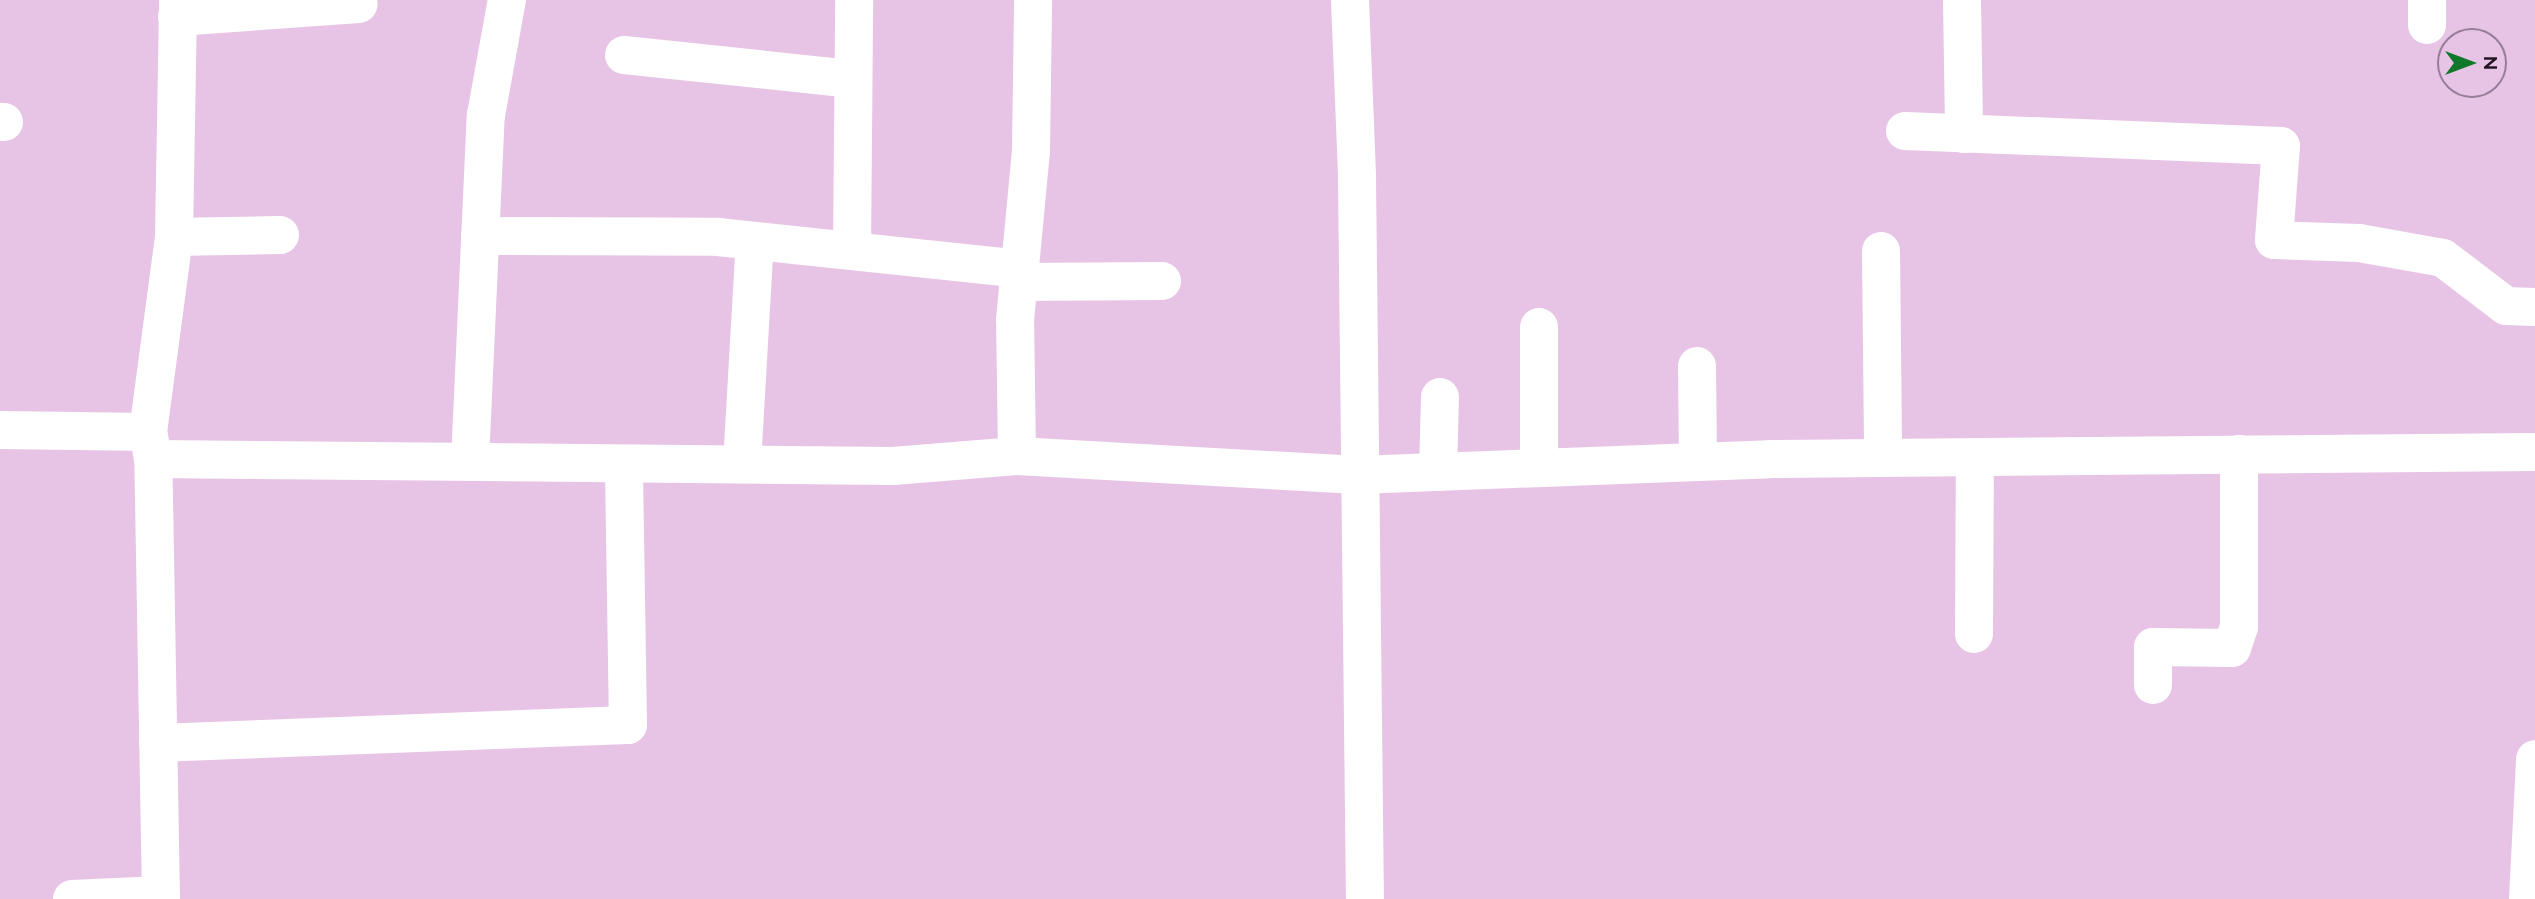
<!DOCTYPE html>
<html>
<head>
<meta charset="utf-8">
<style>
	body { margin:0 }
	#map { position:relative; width:2535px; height:899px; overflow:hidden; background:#e7c4e6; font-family:Raleway,sans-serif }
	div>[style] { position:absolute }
	.minor>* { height:38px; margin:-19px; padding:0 19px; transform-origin:19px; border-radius:19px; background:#fff }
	span { translate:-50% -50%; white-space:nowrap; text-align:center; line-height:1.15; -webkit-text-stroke:6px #e7c4e6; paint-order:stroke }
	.north { position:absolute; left:2437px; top:28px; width:70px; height:70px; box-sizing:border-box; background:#e7c4e6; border:2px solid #977e97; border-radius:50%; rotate:90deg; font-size:19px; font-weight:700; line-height:28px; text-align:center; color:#201420 }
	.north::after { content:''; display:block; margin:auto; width:24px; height:32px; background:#10782b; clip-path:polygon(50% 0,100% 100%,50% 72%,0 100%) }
</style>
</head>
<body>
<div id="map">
	<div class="minor">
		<i style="left:1350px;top:0;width:177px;rotate:87.7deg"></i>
		<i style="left:1357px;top:177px;width:722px;rotate:89.37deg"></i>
		<i style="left:1962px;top:0;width:134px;rotate:89.1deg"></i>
		<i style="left:2427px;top:0;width:25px;rotate:90deg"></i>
		<i style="left:177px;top:17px;width:182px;rotate:-4.1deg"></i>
		<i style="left:624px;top:55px;width:230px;rotate:6deg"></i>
		<i style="left:0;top:122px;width:4px"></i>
		<i style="left:1905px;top:131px;width:376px;rotate:2.3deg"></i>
		<i style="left:2281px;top:146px;width:94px;rotate:94.3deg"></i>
		<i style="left:2274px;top:240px;width:85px;rotate:2deg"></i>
		<i style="left:2359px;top:243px;width:85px;rotate:10.1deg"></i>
		<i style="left:2443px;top:258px;width:79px;rotate:37.3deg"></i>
		<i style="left:2506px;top:306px;width:29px;rotate:2deg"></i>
		<i style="left:480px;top:236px;width:238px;rotate:0.2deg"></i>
		<i style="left:718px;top:237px;width:304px;rotate:6deg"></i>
		<i style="left:174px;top:237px;width:106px;rotate:-1.1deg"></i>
		<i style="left:852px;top:251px;width:251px;rotate:-89.5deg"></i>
		<i style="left:1881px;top:251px;width:207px;rotate:89.4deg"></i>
		<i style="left:1018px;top:282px;width:144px;rotate:-0.4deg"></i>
		<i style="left:1539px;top:327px;width:141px;rotate:90deg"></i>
		<i style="left:1697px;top:366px;width:96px;rotate:89.4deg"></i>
		<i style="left:0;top:430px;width:148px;rotate:0.8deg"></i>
		<i style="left:1017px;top:456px;width:136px;rotate:-90.8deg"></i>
		<i style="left:1015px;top:320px;width:170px;rotate:-84.6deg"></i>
		<i style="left:1031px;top:151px;width:151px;rotate:-89.2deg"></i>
		<i style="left:153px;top:459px;width:740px;rotate:0.54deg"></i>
		<i style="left:893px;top:466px;width:124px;rotate:-4.6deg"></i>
		<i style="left:1017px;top:456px;width:342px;rotate:3.2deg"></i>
		<i style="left:1358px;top:475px;width:412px;rotate:-2.2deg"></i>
		<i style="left:1770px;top:459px;width:765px;rotate:-0.52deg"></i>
		<i style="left:470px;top:462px;width:347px;rotate:-87.4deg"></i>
		<i style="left:486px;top:115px;width:117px;rotate:-79.7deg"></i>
		<i style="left:742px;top:464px;width:223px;rotate:-86.7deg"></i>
		<i style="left:1438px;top:472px;width:75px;rotate:-88.5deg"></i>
		<i style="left:1974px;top:634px;width:177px;rotate:-89.7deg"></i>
		<i style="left:2153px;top:685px;width:38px;rotate:-90deg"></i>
		<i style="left:2153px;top:647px;width:79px;rotate:0.7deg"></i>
		<i style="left:2232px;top:648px;width:22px;rotate:-72deg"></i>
		<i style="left:2239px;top:627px;width:173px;rotate:-90deg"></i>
		<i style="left:158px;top:743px;width:470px;rotate:-2.2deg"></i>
		<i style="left:628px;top:725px;width:261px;rotate:-90.9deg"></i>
		<i style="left:72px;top:899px;width:89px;rotate:-2.6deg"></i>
		<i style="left:161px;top:899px;width:440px;rotate:-91deg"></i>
		<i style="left:153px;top:459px;width:27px;rotate:-100deg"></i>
		<i style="left:148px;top:432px;width:197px;rotate:-82.4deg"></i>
		<i style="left:174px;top:237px;width:237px;rotate:-89deg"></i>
		<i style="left:2528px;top:899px;width:140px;rotate:-87.1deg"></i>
	</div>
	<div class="north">N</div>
</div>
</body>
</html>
